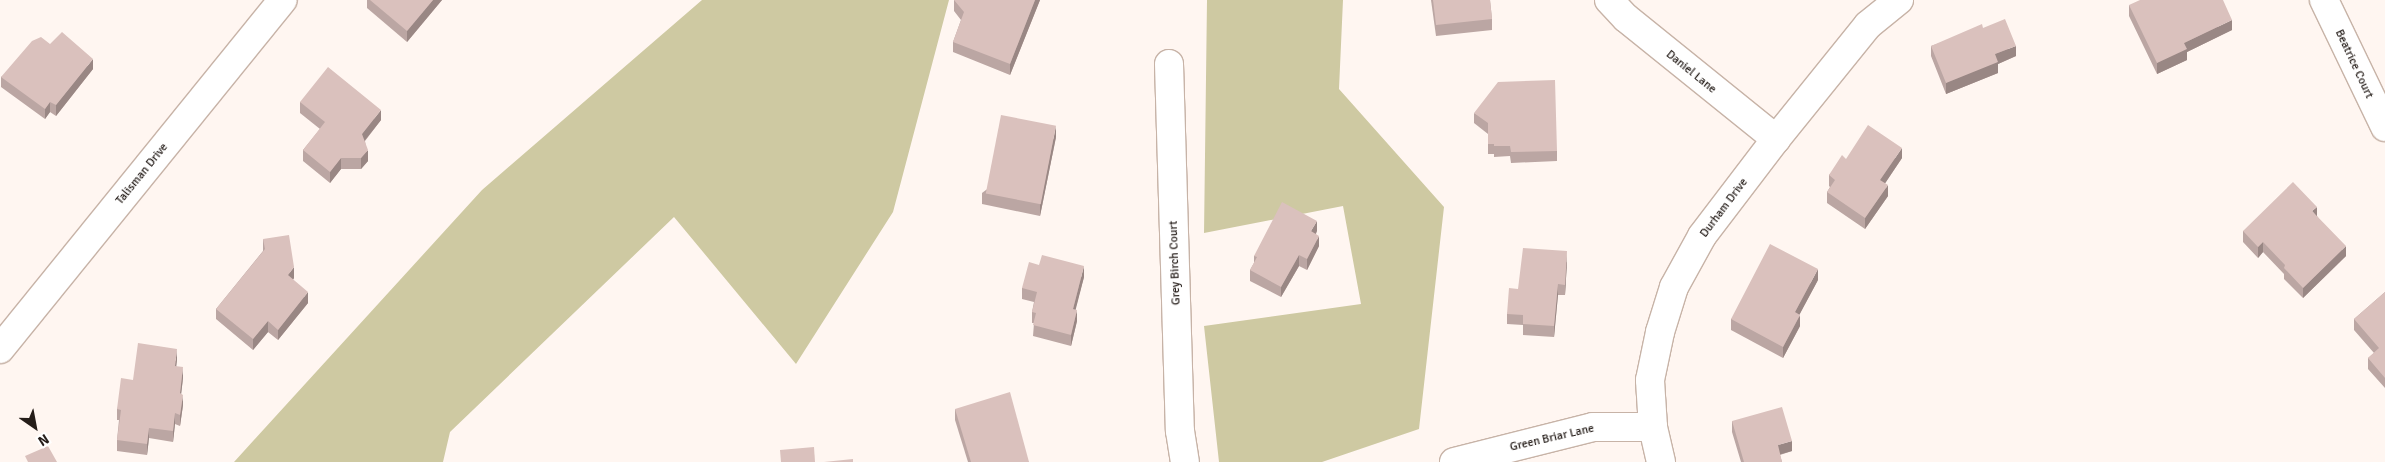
<!DOCTYPE html>
<html>
<head>
<meta charset="utf-8">
<style>
	body { margin:0 }
	#map { position:relative; width:2385px; height:462px; overflow:hidden; background:#fff6f1; font-family:Signika,sans-serif }
	div>[style] { position:absolute }
	.green>* { inset:0; background:#cec9a2 }
	.roads { filter:drop-shadow(1px 0 #c7b3a7) drop-shadow(-1px 0 #c7b3a7) drop-shadow(0 1px #c7b3a7) drop-shadow(0 -1px #c7b3a7) }
	.minor>* { height:28px; margin:-14px; padding:0 14px; transform-origin:14px; border-radius:14px; background:#fff }
	.wall>* { inset:0; background:#bba6a3 }
	.shaded-wall>* { inset:0; background:#998784 }
	.building>* { inset:0; background:#dac1bd; transform-origin:0 0 }
	span { translate:-50% -50%; white-space:nowrap; text-align:center; line-height:1.15; -webkit-text-stroke:4.5px #fff; paint-order:stroke }
	.street-label { font-size:12px; color:#251d19 }
	.north { position:absolute; left:10px; top:402px; width:50px; height:50px; -webkit-text-stroke:4px #fff; paint-order:stroke; rotate:147deg; font-size:14px; font-weight:700; line-height:20px; text-align:center; color:#251d19 }
	.north::after { content:''; display:block; margin:auto; width:18px; height:22px; background:#251d19; clip-path:polygon(50% 0,100% 100%,50% 72%,0 100%) }
</style>
</head>
<body>
<div id="map">
	<div class="green">
		<i style="clip-path:polygon(702px 0,949px 0,893px 212px,796px 364px,674px 217px,450px 432px,443px 462px,234px 462px,482px 190px)"></i>
		<i style="clip-path:polygon(1207px 0,1343px 0,1339px 89px,1444px 207px,1419px 429px,1322px 462px,1219px 462px,1204px 326px,1361px 304px,1343px 206px,1204px 233px)"></i>
	</div>
	<div class="roads">
		<div class="minor">
			<i style="left:1609px;top:0;width:25px;rotate:47deg"></i>
			<i style="left:1626px;top:18px;width:193px;rotate:38.9deg"></i>
			<i style="left:2324px;top:0;width:141px;rotate:64.3deg"></i>
			<i style="left:1169px;top:64px;width:367px;rotate:88.3deg"></i>
			<i style="left:1180px;top:431px;width:31px;rotate:81deg"></i>
			<i style="left:0;top:349px;width:449px;rotate:-51deg"></i>
			<i style="left:1454px;top:462px;width:143px;rotate:-14.1deg"></i>
			<i style="left:1593px;top:427px;width:60px"></i>
			<i style="left:1661px;top:462px;width:36px;rotate:-103deg"></i>
			<i style="left:1653px;top:427px;width:47px;rotate:-93.7deg"></i>
			<i style="left:1650px;top:380px;width:49px;rotate:-78.2deg"></i>
			<i style="left:1660px;top:332px;width:47px;rotate:-72.7deg"></i>
			<i style="left:1674px;top:287px;width:58px;rotate:-61.2deg"></i>
			<i style="left:1702px;top:236px;width:122px;rotate:-52.7deg"></i>
			<i style="left:1776px;top:139px;width:146px;rotate:-51.1deg"></i>
			<i style="left:1868px;top:25px;width:40px;rotate:-39deg"></i>
		</div>
	</div>
	<div class="wall">
		<i style="clip-path:polygon(367px 0,442px 0,407px 42px,367px 8px)"></i>
		<i style="clip-path:polygon(954px 0,1040px 0,1010px 75px,953px 52px,953px 42px,961px 20px,954px 11px)"></i>
		<i style="clip-path:polygon(1431px 0,1490px 0,1492px 19px,1492px 30px,1436px 36px)"></i>
		<i style="clip-path:polygon(2129px 5px,2232px 30px,2187px 52px,2187px 60px,2157px 74px,2129px 16px)"></i>
		<i style="clip-path:polygon(1983px 28px,2016px 56px,1998px 64px,1998px 73px,1946px 94px,1931px 56px,1931px 46px)"></i>
		<i style="clip-path:polygon(50px 44px,93px 69px,56px 116px,50px 112px,45px 119px,1px 87px,1px 77px)"></i>
		<i style="clip-path:polygon(300px 102px,381px 120px,365px 141px,368px 161px,361px 169px,341px 169px,330px 183px,303px 161px,303px 150px,320px 129px,300px 113px)"></i>
		<i style="clip-path:polygon(1474px 113px,1557px 151px,1557px 161px,1511px 163px,1510px 156px,1494px 157px,1494px 154px,1488px 154px,1488px 134px,1474px 123px)"></i>
		<i style="clip-path:polygon(1056px 137px,1040px 216px,982px 204px,982px 193px)"></i>
		<i style="clip-path:polygon(1902px 158px,1885px 183px,1888px 196px,1865px 229px,1827px 203px,1827px 192px,1830px 187px,1829px 186px,1829px 175px,1846px 159px)"></i>
		<i style="clip-path:polygon(2317px 216px,2346px 256px,2303px 298px,2284px 279px,2284px 274px,2263px 252px,2258px 258px,2243px 242px,2243px 231px)"></i>
		<i style="clip-path:polygon(1317px 231px,1316px 234px,1319px 246px,1307px 270px,1299px 266px,1281px 297px,1250px 281px,1250px 270px,1254px 263px,1254px 256px)"></i>
		<i style="clip-path:polygon(263px 239px,294px 278px,293px 280px,308px 303px,278px 340px,268px 332px,253px 350px,216px 319px,216px 309px,263px 251px)"></i>
		<i style="clip-path:polygon(1567px 262px,1565px 295px,1558px 295px,1554px 337px,1523px 335px,1523px 325px,1507px 324px,1507px 314px,1518px 289px)"></i>
		<i style="clip-path:polygon(1084px 277px,1075px 310px,1077px 321px,1071px 346px,1033px 336px,1034px 323px,1032px 323px,1032px 312px,1034px 302px,1022px 299px,1022px 288px)"></i>
		<i style="clip-path:polygon(1818px 280px,1799px 315px,1800px 326px,1783px 358px,1731px 330px,1731px 319px)"></i>
		<i style="clip-path:polygon(2385px 292px,2385px 388px,2368px 369px,2368px 358px,2374px 353px,2354px 330px,2354px 319px)"></i>
		<i style="clip-path:polygon(177px 360px,176px 366px,183px 378px,181px 394px,183px 405px,180px 426px,175px 424px,173px 442px,149px 438px,147px 455px,117px 451px,117px 440px,119px 420px,117px 420px,117px 409px,133px 380px)"></i>
		<i style="clip-path:polygon(955px 409px,1029px 462px,968px 462px,955px 420px)"></i>
		<i style="clip-path:polygon(1732px 421px,1792px 451px,1780px 455px,1782px 462px,1741px 462px,1732px 432px)"></i>
	</div>
	<div class="shaded-wall">
		<i style="clip-path:polygon(433px 0,442px 0,407px 42px,407px 31px)"></i>
		<i style="clip-path:polygon(1035px 0,1040px 0,1010px 75px,1010px 64px)"></i>
		<i style="clip-path:polygon(2232px 20px,2232px 30px,2187px 52px,2187px 60px,2157px 74px,2157px 63px,2184px 43px)"></i>
		<i style="clip-path:polygon(2016px 46px,2016px 56px,1998px 64px,1998px 73px,1946px 94px,1946px 83px,1995px 54px)"></i>
		<i style="clip-path:polygon(93px 59px,93px 69px,56px 116px,56px 105px)"></i>
		<i style="clip-path:polygon(50px 102px,50px 112px,45px 119px,45px 109px)"></i>
		<i style="clip-path:polygon(381px 110px,381px 120px,362px 144px,362px 134px)"></i>
		<i style="clip-path:polygon(1056px 126px,1056px 137px,1040px 216px,1040px 205px)"></i>
		<i style="clip-path:polygon(1902px 148px,1902px 158px,1880px 191px,1880px 180px)"></i>
		<i style="clip-path:polygon(368px 150px,368px 161px,361px 169px,361px 158px)"></i>
		<i style="clip-path:polygon(341px 158px,341px 169px,330px 183px,330px 172px)"></i>
		<i style="clip-path:polygon(1888px 185px,1888px 196px,1865px 229px,1865px 218px)"></i>
		<i style="clip-path:polygon(2317px 207px,2317px 217px,2312px 211px)"></i>
		<i style="clip-path:polygon(1317px 221px,1317px 231px,1311px 242px,1311px 231px)"></i>
		<i style="clip-path:polygon(1319px 236px,1319px 246px,1307px 270px,1307px 259px)"></i>
		<i style="clip-path:polygon(2263px 242px,2263px 252px,2258px 258px,2258px 247px)"></i>
		<i style="clip-path:polygon(2346px 246px,2346px 256px,2303px 298px,2303px 288px)"></i>
		<i style="clip-path:polygon(1567px 251px,1567px 262px,1565px 295px,1565px 285px)"></i>
		<i style="clip-path:polygon(1299px 255px,1299px 266px,1281px 297px,1281px 287px)"></i>
		<i style="clip-path:polygon(1084px 266px,1084px 277px,1073px 320px,1073px 309px)"></i>
		<i style="clip-path:polygon(294px 267px,294px 278px,288px 286px,288px 275px)"></i>
		<i style="clip-path:polygon(1818px 269px,1818px 280px,1795px 323px,1795px 312px)"></i>
		<i style="clip-path:polygon(1558px 284px,1558px 295px,1554px 337px,1554px 326px)"></i>
		<i style="clip-path:polygon(308px 292px,308px 303px,278px 340px,278px 330px)"></i>
		<i style="clip-path:polygon(1077px 310px,1077px 321px,1071px 346px,1071px 335px)"></i>
		<i style="clip-path:polygon(1800px 315px,1800px 326px,1783px 358px,1783px 347px)"></i>
		<i style="clip-path:polygon(268px 321px,268px 332px,253px 350px,253px 339px)"></i>
		<i style="clip-path:polygon(177px 349px,177px 360px,175px 377px,175px 366px)"></i>
		<i style="clip-path:polygon(183px 367px,183px 378px,180px 404px,180px 393px)"></i>
		<i style="clip-path:polygon(183px 395px,183px 405px,180px 426px,180px 415px)"></i>
		<i style="clip-path:polygon(175px 413px,175px 424px,173px 442px,173px 431px)"></i>
		<i style="clip-path:polygon(149px 428px,149px 438px,147px 455px,147px 444px)"></i>
		<i style="clip-path:polygon(1792px 441px,1792px 451px,1778px 455px,1778px 445px)"></i>
	</div>
	<div class="building">
		<i style="clip-path:polygon(370px 0,433px 0,407px 31px)"></i>
		<i style="clip-path:polygon(954px 0,1035px 0,1010px 64px,953px 42px,964px 12px)"></i>
		<i style="clip-path:polygon(1433px 0,1490px 0,1492px 19px,1436px 25px)"></i>
		<i style="clip-path:polygon(2140px 0,2223px 0,2232px 20px,2184px 43px,2187px 49px,2157px 63px,2129px 5px)"></i>
		<i style="clip-path:polygon(2005px 19px,2016px 46px,1995px 54px,1998px 62px,1946px 83px,1931px 46px,1982px 24px,1983px 28px)"></i>
		<i style="clip-path:polygon(62px 32px,93px 59px,56px 105px,50px 102px,45px 109px,1px 77px,32px 41px,41px 37px,50px 44px)"></i>
		<i style="clip-path:polygon(328px 67px,381px 110px,362px 134px,368px 150px,361px 158px,341px 158px,330px 172px,303px 150px,325px 122px,300px 102px)"></i>
		<i style="clip-path:polygon(1555px 80px,1557px 151px,1511px 152px,1510px 146px,1494px 146px,1494px 144px,1488px 144px,1488px 123px,1474px 113px,1498px 82px)"></i>
		<i style="left:1001px;top:115px;width:56px;height:80px;rotate:11deg"></i>
		<i style="clip-path:polygon(1868px 125px,1902px 148px,1880px 180px,1888px 185px,1865px 218px,1827px 192px,1835px 180px,1829px 175px,1842px 155px,1846px 159px)"></i>
		<i style="clip-path:polygon(2293px 182px,2317px 207px,2312px 211px,2346px 246px,2303px 288px,2284px 268px,2285px 265px,2263px 242px,2258px 247px,2243px 231px)"></i>
		<i style="clip-path:polygon(1282px 202px,1317px 221px,1311px 231px,1319px 236px,1307px 259px,1299px 255px,1281px 287px,1250px 270px,1257px 257px,1254px 256px)"></i>
		<i style="clip-path:polygon(289px 235px,294px 267px,288px 275px,308px 292px,278px 330px,268px 321px,253px 339px,216px 309px,265px 249px,263px 239px)"></i>
		<i style="clip-path:polygon(1770px 244px,1818px 269px,1795px 312px,1800px 315px,1783px 347px,1731px 319px)"></i>
		<i style="clip-path:polygon(1523px 248px,1567px 251px,1565px 285px,1558px 284px,1554px 326px,1523px 324px,1523px 315px,1507px 314px,1509px 288px,1518px 289px)"></i>
		<i style="clip-path:polygon(1042px 255px,1084px 266px,1073px 309px,1077px 310px,1071px 335px,1033px 325px,1036px 313px,1032px 312px,1037px 292px,1022px 288px,1029px 262px,1039px 265px)"></i>
		<i style="clip-path:polygon(2385px 292px,2385px 378px,2368px 358px,2379px 348px,2354px 319px)"></i>
		<i style="clip-path:polygon(138px 343px,177px 349px,175px 366px,183px 367px,180px 393px,183px 395px,180px 415px,175px 413px,173px 431px,149px 428px,147px 444px,117px 440px,121px 410px,117px 409px,121px 378px,133px 380px)"></i>
		<i style="clip-path:polygon(1010px 392px,1029px 462px,971px 462px,955px 409px)"></i>
		<i style="clip-path:polygon(1782px 407px,1792px 441px,1778px 445px,1782px 462px,1743px 462px,1744px 462px,1732px 421px)"></i>
		<i style="clip-path:polygon(48px 446px,57px 462px,28px 462px,25px 456px)"></i>
		<i style="clip-path:polygon(814px 447px,815px 462px,781px 462px,780px 450px)"></i>
		<i style="clip-path:polygon(853px 459px,853px 462px,824px 462px)"></i>
	</div>
	<div class="street-label">
		<span style="left:2354px;top:64px;rotate:65deg">Beatrice Court</span>
		<span style="left:1691px;top:72px;rotate:39deg">Daniel Lane</span>
		<span style="left:142px;top:174px;rotate:-51deg">Talisman Drive</span>
		<span style="left:1724px;top:208px;rotate:-53deg">Durham Drive</span>
		<span style="left:1175px;top:263px;rotate:-92deg">Grey Birch Court</span>
		<span style="left:1552px;top:438px;rotate:-13deg">Green Briar Lane</span>
	</div>
	<div class="north">N</div>
</div>
</body>
</html>
